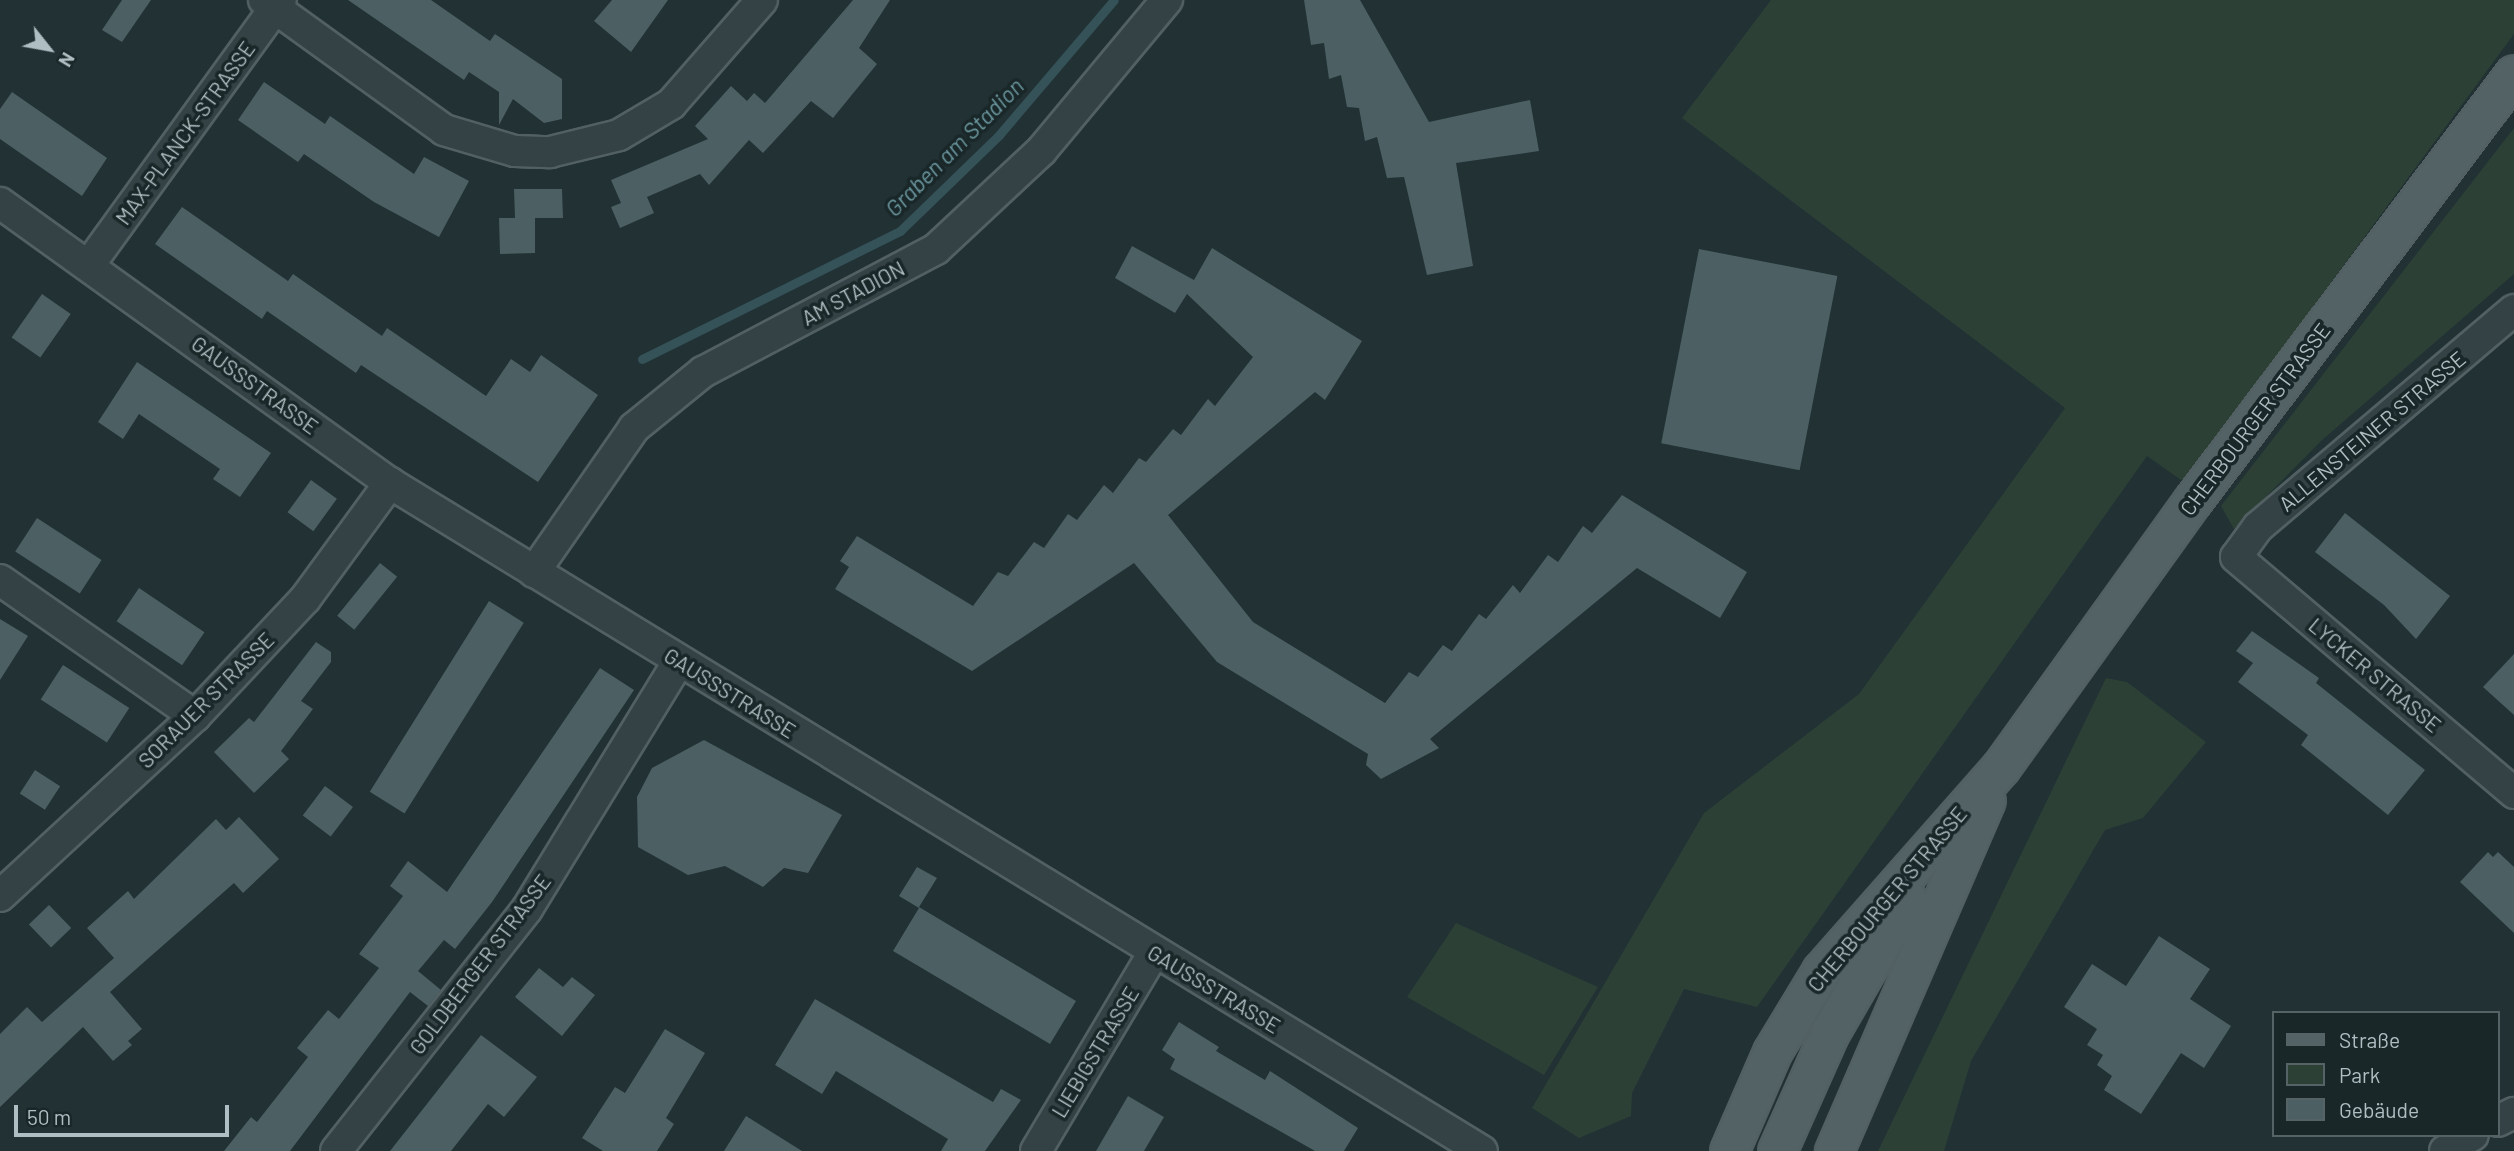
<!DOCTYPE html>
<html>
<head>
<meta charset="utf-8">
<style>
	body { margin:0 }
	#map { position:relative; width:2514px; height:1151px; overflow:hidden; background:#213134; font-family:Barlow,sans-serif }
	div>[style] { position:absolute }
	.green>* { inset:0; background:#2c4036 }
	.stream>* { height:9px; margin:-4.5px; padding:0 4.5px; transform-origin:4.5px; border-radius:4.5px; background:#345258 }
	.building>* { inset:0; background:#4c5f62; transform-origin:0 0 }
	.roads { filter:drop-shadow(2px 0 #526063) drop-shadow(-2px 0 #526063) drop-shadow(0 2px #526063) drop-shadow(0 -2px #526063) }
	.minor>* { height:30px; margin:-15px; padding:0 15px; transform-origin:15px; border-radius:15px; background:#344245 }
	.major>* { height:37px; margin:-18.5px; padding:0 18.5px; transform-origin:18.5px; border-radius:18.5px; background:#526265 }
	span { translate:-50% -50%; white-space:nowrap; text-align:center; line-height:1.15; -webkit-text-stroke:7px #1a2729; paint-order:stroke }
	.street-label { font-size:21px; color:#aebec2 }
	.water-label { font-size:23px; color:#6a969e; font-style:italic }
	.legend { position:absolute; left:2272px; top:1011px; width:228px; height:126px; box-sizing:border-box; background:#1a2729; border:2px solid #556366; margin:0; padding:9px 12px; list-style:none; font-size:21px; color:#aebec2 }
	.legend li { display:flex; align-items:center; gap:14px; height:35px }
	.legend b { width:35px; border:2px solid #556366 }
	.north { position:absolute; left:14px; top:14px; width:70px; height:70px; -webkit-text-stroke:5px #1a2729; paint-order:stroke; rotate:121deg; font-size:19px; font-weight:700; line-height:28px; text-align:center; color:#aebec2 }
	.north::after { content:''; display:block; margin:auto; width:24px; height:32px; background:#aebec2; clip-path:polygon(50% 0,100% 100%,50% 72%,0 100%) }
	.scale { position:absolute; left:14px; top:1105px; width:215px; height:32px; box-sizing:border-box; border:4px solid #aebec2; border-top:0; padding-left:9px; font-size:21px; line-height:24px; white-space:nowrap; color:#aebec2; -webkit-text-stroke:5px #1a2729; paint-order:stroke }
</style>
</head>
<body>
<div id="map">
	<div class="green">
		<i style="clip-path:polygon(1771px 0,2514px 0,2514px 34px,2184px 482px,2147px 456px,1757px 1007px,1684px 989px,1632px 1093px,1631px 1116px,1579px 1138px,1532px 1108px,1704px 813px,1859px 694px,2065px 408px,1682px 118px)"></i>
		<i style="clip-path:polygon(2514px 128px,2514px 274px,2321px 441px,2234px 529px,2221px 506px)"></i>
		<i style="clip-path:polygon(2106px 678px,2127px 682px,2206px 742px,2143px 818px,2105px 830px,1971px 1061px,1944px 1151px,1878px 1151px)"></i>
		<i style="clip-path:polygon(1456px 923px,1598px 987px,1544px 1075px,1407px 997px)"></i>
	</div>
	<div class="stream">
		<i style="left:642px;top:359px;width:288px;rotate:-26.4deg"></i>
		<i style="left:900px;top:231px;width:138px;rotate:-44.1deg"></i>
		<i style="left:999px;top:135px;width:177px;rotate:-49.6deg"></i>
	</div>
	<div class="building">
		<i style="clip-path:polygon(122px 0,151px 0,122px 42px,102px 30px)"></i>
		<i style="clip-path:polygon(348px 0,431px 0,490px 41px,495px 34px,562px 79px,562px 119px,544px 123px,513px 99px,499px 125px,499px 92px,469px 72px,464px 80px)"></i>
		<i style="clip-path:polygon(612px 0,668px 0,631px 52px,594px 21px)"></i>
		<i style="clip-path:polygon(853px 0,890px 0,859px 48px,877px 64px,833px 118px,811px 101px,763px 153px,749px 140px,709px 185px,700px 174px,647px 197px,654px 213px,620px 228px,611px 207px,621px 203px,611px 180px,708px 139px,695px 126px,731px 86px,747px 101px,754px 93px,765px 103px)"></i>
		<i style="clip-path:polygon(1304px 0,1360px 0,1429px 122px,1530px 100px,1539px 151px,1456px 163px,1473px 266px,1427px 275px,1404px 177px,1387px 178px,1377px 137px,1365px 141px,1359px 108px,1347px 107px,1341px 75px,1329px 79px,1324px 43px,1311px 45px)"></i>
		<i style="clip-path:polygon(264px 82px,325px 124px,330px 116px,414px 174px,424px 157px,469px 181px,439px 237px,374px 202px,304px 154px,298px 162px,238px 120px)"></i>
		<i style="clip-path:polygon(12px 92px,107px 158px,82px 196px,0 139px,0 109px)"></i>
		<i style="clip-path:polygon(514px 189px,562px 189px,563px 218px,535px 218px,535px 253px,500px 254px,499px 218px,515px 218px)"></i>
		<i style="clip-path:polygon(182px 207px,288px 281px,293px 274px,382px 336px,387px 328px,486px 396px,511px 359px,530px 372px,541px 355px,598px 395px,538px 482px,361px 365px,356px 373px,267px 311px,262px 319px,155px 244px)"></i>
		<i style="clip-path:polygon(1132px 246px,1194px 280px,1212px 248px,1362px 341px,1325px 400px,1315px 392px,1168px 515px,1253px 622px,1385px 703px,1409px 672px,1418px 677px,1443px 645px,1452px 651px,1479px 614px,1486px 619px,1513px 585px,1520px 593px,1548px 555px,1558px 562px,1583px 526px,1592px 533px,1622px 495px,1747px 572px,1720px 618px,1637px 568px,1430px 739px,1439px 748px,1381px 779px,1366px 765px,1368px 754px,1217px 662px,1134px 563px,972px 671px,835px 589px,849px 567px,840px 561px,857px 536px,973px 606px,998px 572px,1008px 576px,1034px 542px,1044px 548px,1068px 514px,1077px 520px,1104px 485px,1113px 493px,1139px 458px,1146px 462px,1173px 429px,1181px 435px,1208px 399px,1215px 406px,1253px 357px,1187px 294px,1175px 313px,1115px 278px)"></i>
		<i style="left:1699px;top:249px;width:141px;height:198px;rotate:11deg"></i>
		<i style="left:42px;top:294px;width:35px;height:53px;rotate:35deg"></i>
		<i style="clip-path:polygon(137px 362px,271px 453px,240px 497px,213px 479px,220px 469px,139px 414px,123px 439px,98px 422px)"></i>
		<i style="left:311px;top:480px;width:32px;height:40px;rotate:36deg"></i>
		<i style="clip-path:polygon(2345px 513px,2450px 596px,2416px 639px,2384px 605px,2315px 552px)"></i>
		<i style="left:37px;top:518px;width:77px;height:40px;rotate:33deg"></i>
		<i style="left:380px;top:563px;width:22px;height:68px;rotate:39deg"></i>
		<i style="left:139px;top:588px;width:79px;height:40px;rotate:34deg"></i>
		<i style="left:489px;top:601px;width:41px;height:225px;rotate:32deg"></i>
		<i style="clip-path:polygon(0 619px,28px 636px,0 680px)"></i>
		<i style="clip-path:polygon(2252px 631px,2319px 678px,2316px 683px,2425px 770px,2388px 815px,2301px 745px,2308px 735px,2238px 682px,2253px 663px,2236px 651px)"></i>
		<i style="clip-path:polygon(316px 642px,331px 652px,331px 662px,301px 701px,313px 709px,281px 751px,289px 759px,254px 793px,214px 752px,249px 718px,254px 722px)"></i>
		<i style="clip-path:polygon(2514px 654px,2514px 715px,2483px 687px)"></i>
		<i style="left:63px;top:665px;width:79px;height:41px;rotate:33deg"></i>
		<i style="clip-path:polygon(600px 668px,634px 690px,492px 902px,455px 949px,444px 940px,418px 971px,441px 990px,428px 1006px,410px 992px,290px 1151px,224px 1151px,251px 1117px,257px 1122px,308px 1057px,297px 1048px,328px 1010px,339px 1019px,379px 968px,359px 954px,403px 896px,390px 886px,408px 861px,447px 892px)"></i>
		<i style="clip-path:polygon(704px 740px,842px 815px,808px 873px,784px 868px,763px 887px,725px 866px,688px 875px,638px 847px,637px 797px,652px 768px)"></i>
		<i style="left:35px;top:770px;width:30px;height:28px;rotate:33deg"></i>
		<i style="left:325px;top:786px;width:35px;height:37px;rotate:37deg"></i>
		<i style="clip-path:polygon(239px 817px,279px 859px,243px 893px,234px 883px,110px 992px,142px 1029px,128px 1041px,132px 1045px,113px 1061px,83px 1027px,0 1107px,0 1034px,27px 1007px,42px 1022px,114px 958px,87px 928px,128px 891px,134px 899px,216px 819px,226px 830px)"></i>
		<i style="clip-path:polygon(2488px 852px,2493px 857px,2498px 852px,2514px 867px,2514px 933px,2460px 882px)"></i>
		<i style="clip-path:polygon(917px 867px,937px 878px,919px 907px,1076px 1001px,1050px 1044px,893px 951px,919px 908px,899px 896px)"></i>
		<i style="left:49px;top:905px;width:32px;height:28px;rotate:46deg"></i>
		<i style="clip-path:polygon(2159px 936px,2210px 969px,2190px 999px,2231px 1026px,2204px 1068px,2181px 1053px,2141px 1114px,2104px 1090px,2112px 1076px,2097px 1065px,2103px 1055px,2087px 1045px,2097px 1029px,2064px 1007px,2092px 964px,2126px 986px)"></i>
		<i style="clip-path:polygon(539px 968px,563px 987px,572px 977px,595px 995px,562px 1036px,515px 997px)"></i>
		<i style="clip-path:polygon(815px 999px,993px 1102px,1001px 1089px,1021px 1100px,985px 1151px,941px 1151px,948px 1139px,836px 1071px,822px 1094px,775px 1065px)"></i>
		<i style="clip-path:polygon(1179px 1022px,1219px 1047px,1216px 1051px,1265px 1080px,1270px 1071px,1358px 1128px,1344px 1151px,1315px 1151px,1170px 1069px,1175px 1059px,1162px 1050px)"></i>
		<i style="clip-path:polygon(665px 1029px,705px 1053px,666px 1118px,674px 1124px,657px 1151px,603px 1151px,582px 1138px,615px 1087px,625px 1093px)"></i>
		<i style="clip-path:polygon(481px 1035px,537px 1077px,504px 1117px,488px 1104px,451px 1151px,390px 1151px)"></i>
		<i style="clip-path:polygon(1128px 1096px,1164px 1117px,1144px 1151px,1096px 1151px)"></i>
		<i style="clip-path:polygon(746px 1116px,802px 1151px,724px 1151px)"></i>
	</div>
	<div class="roads">
		<div class="minor">
			<i style="left:264px;top:0;width:222px;rotate:35.8deg"></i>
			<i style="left:444px;top:130px;width:74px;rotate:16.5deg"></i>
			<i style="left:515px;top:151px;width:35px;rotate:2deg"></i>
			<i style="left:550px;top:152px;width:71px;rotate:-13.8deg"></i>
			<i style="left:619px;top:135px;width:61px;rotate:-30.8deg"></i>
			<i style="left:671px;top:104px;width:138px;rotate:-48.8deg"></i>
			<i style="left:0;top:203px;width:480px;rotate:35.7deg"></i>
			<i style="left:390px;top:483px;width:1280px;rotate:31.46deg"></i>
			<i style="left:89px;top:265px;width:327px;rotate:-54.1deg"></i>
			<i style="left:2514px;top:310px;width:336px;rotate:139.7deg"></i>
			<i style="left:2258px;top:527px;width:37px;rotate:126deg"></i>
			<i style="left:2236px;top:557px;width:365px;rotate:40.3deg"></i>
			<i style="left:534px;top:572px;width:175px;rotate:-55.2deg"></i>
			<i style="left:634px;top:428px;width:89px;rotate:-39.1deg"></i>
			<i style="left:703px;top:372px;width:263px;rotate:-27.8deg"></i>
			<i style="left:936px;top:249px;width:144px;rotate:-43deg"></i>
			<i style="left:1041px;top:151px;width:197px;rotate:-50.2deg"></i>
			<i style="left:0;top:580px;width:238px;rotate:34.9deg"></i>
			<i style="left:0;top:896px;width:265px;rotate:-42.7deg"></i>
			<i style="left:195px;top:716px;width:161px;rotate:-46.8deg"></i>
			<i style="left:305px;top:599px;width:144px;rotate:-53.8deg"></i>
			<i style="left:2498px;top:1121px;width:18px;rotate:-27deg"></i>
			<i style="left:336px;top:1151px;width:308px;rotate:-51.7deg"></i>
			<i style="left:527px;top:909px;width:291px;rotate:-58.5deg"></i>
			<i style="left:1036px;top:1151px;width:231px;rotate:-59.3deg"></i>
			<i style="left:2445px;top:1151px;width:32px;rotate:-30deg"></i>
		</div>
		<div class="major">
			<i style="left:1729px;top:1151px;width:108px;rotate:-66.5deg"></i>
			<i style="left:1772px;top:1052px;width:95px;rotate:-58.8deg"></i>
			<i style="left:1821px;top:971px;width:272px;rotate:-48.6deg"></i>
			<i style="left:2001px;top:767px;width:329px;rotate:-54.3deg"></i>
			<i style="left:2193px;top:500px;width:533px;rotate:-53deg"></i>
			<i style="left:1777px;top:1151px;width:128px;rotate:-66deg"></i>
			<i style="left:1829px;top:1034px;width:156px;rotate:-60deg"></i>
			<i style="left:1834px;top:1151px;width:382px;rotate:-66.6deg"></i>
		</div>
	</div>
	<div class="street-label">
		<span style="left:185px;top:133px;rotate:-54deg">MAX-PLANCK-STRASSE</span>
		<span style="left:853px;top:293px;rotate:-28deg">AM STADION</span>
		<span style="left:255px;top:385px;rotate:36deg">GAUSSSTRASSE</span>
		<span style="left:2255px;top:419px;rotate:-53deg">CHERBOURGER STRASSE</span>
		<span style="left:2372px;top:431px;rotate:-40deg">ALLENSTEINER STRASSE</span>
		<span style="left:2375px;top:675px;rotate:40deg">LYCKER STRASSE</span>
		<span style="left:730px;top:693px;rotate:32deg">GAUSSSTRASSE</span>
		<span style="left:206px;top:700px;rotate:-45deg">SORAUER STRASSE</span>
		<span style="left:1887px;top:899px;rotate:-50deg">CHERBOURGER STRASSE</span>
		<span style="left:480px;top:964px;rotate:-53deg">GOLDBERGER STRASSE</span>
		<span style="left:1214px;top:989px;rotate:31deg">GAUSSSTRASSE</span>
		<span style="left:1095px;top:1052px;rotate:-59deg">LIEBIGSTRASSE</span>
	</div>
	<div class="water-label">
		<span style="left:954px;top:147px;rotate:-45deg">Graben am Stadion</span>
	</div>
	<ul class="legend">
	<li><b style="height:9px;background:#526265"></b>Straße</li>
	<li><b style="height:19px;background:#2c4036"></b>Park</li>
	<li><b style="height:19px;background:#4c5f62"></b>Gebäude</li>
	</ul>
	<div class="north">N</div>
	<div class="scale">50 m</div>
</div>
</body>
</html>
